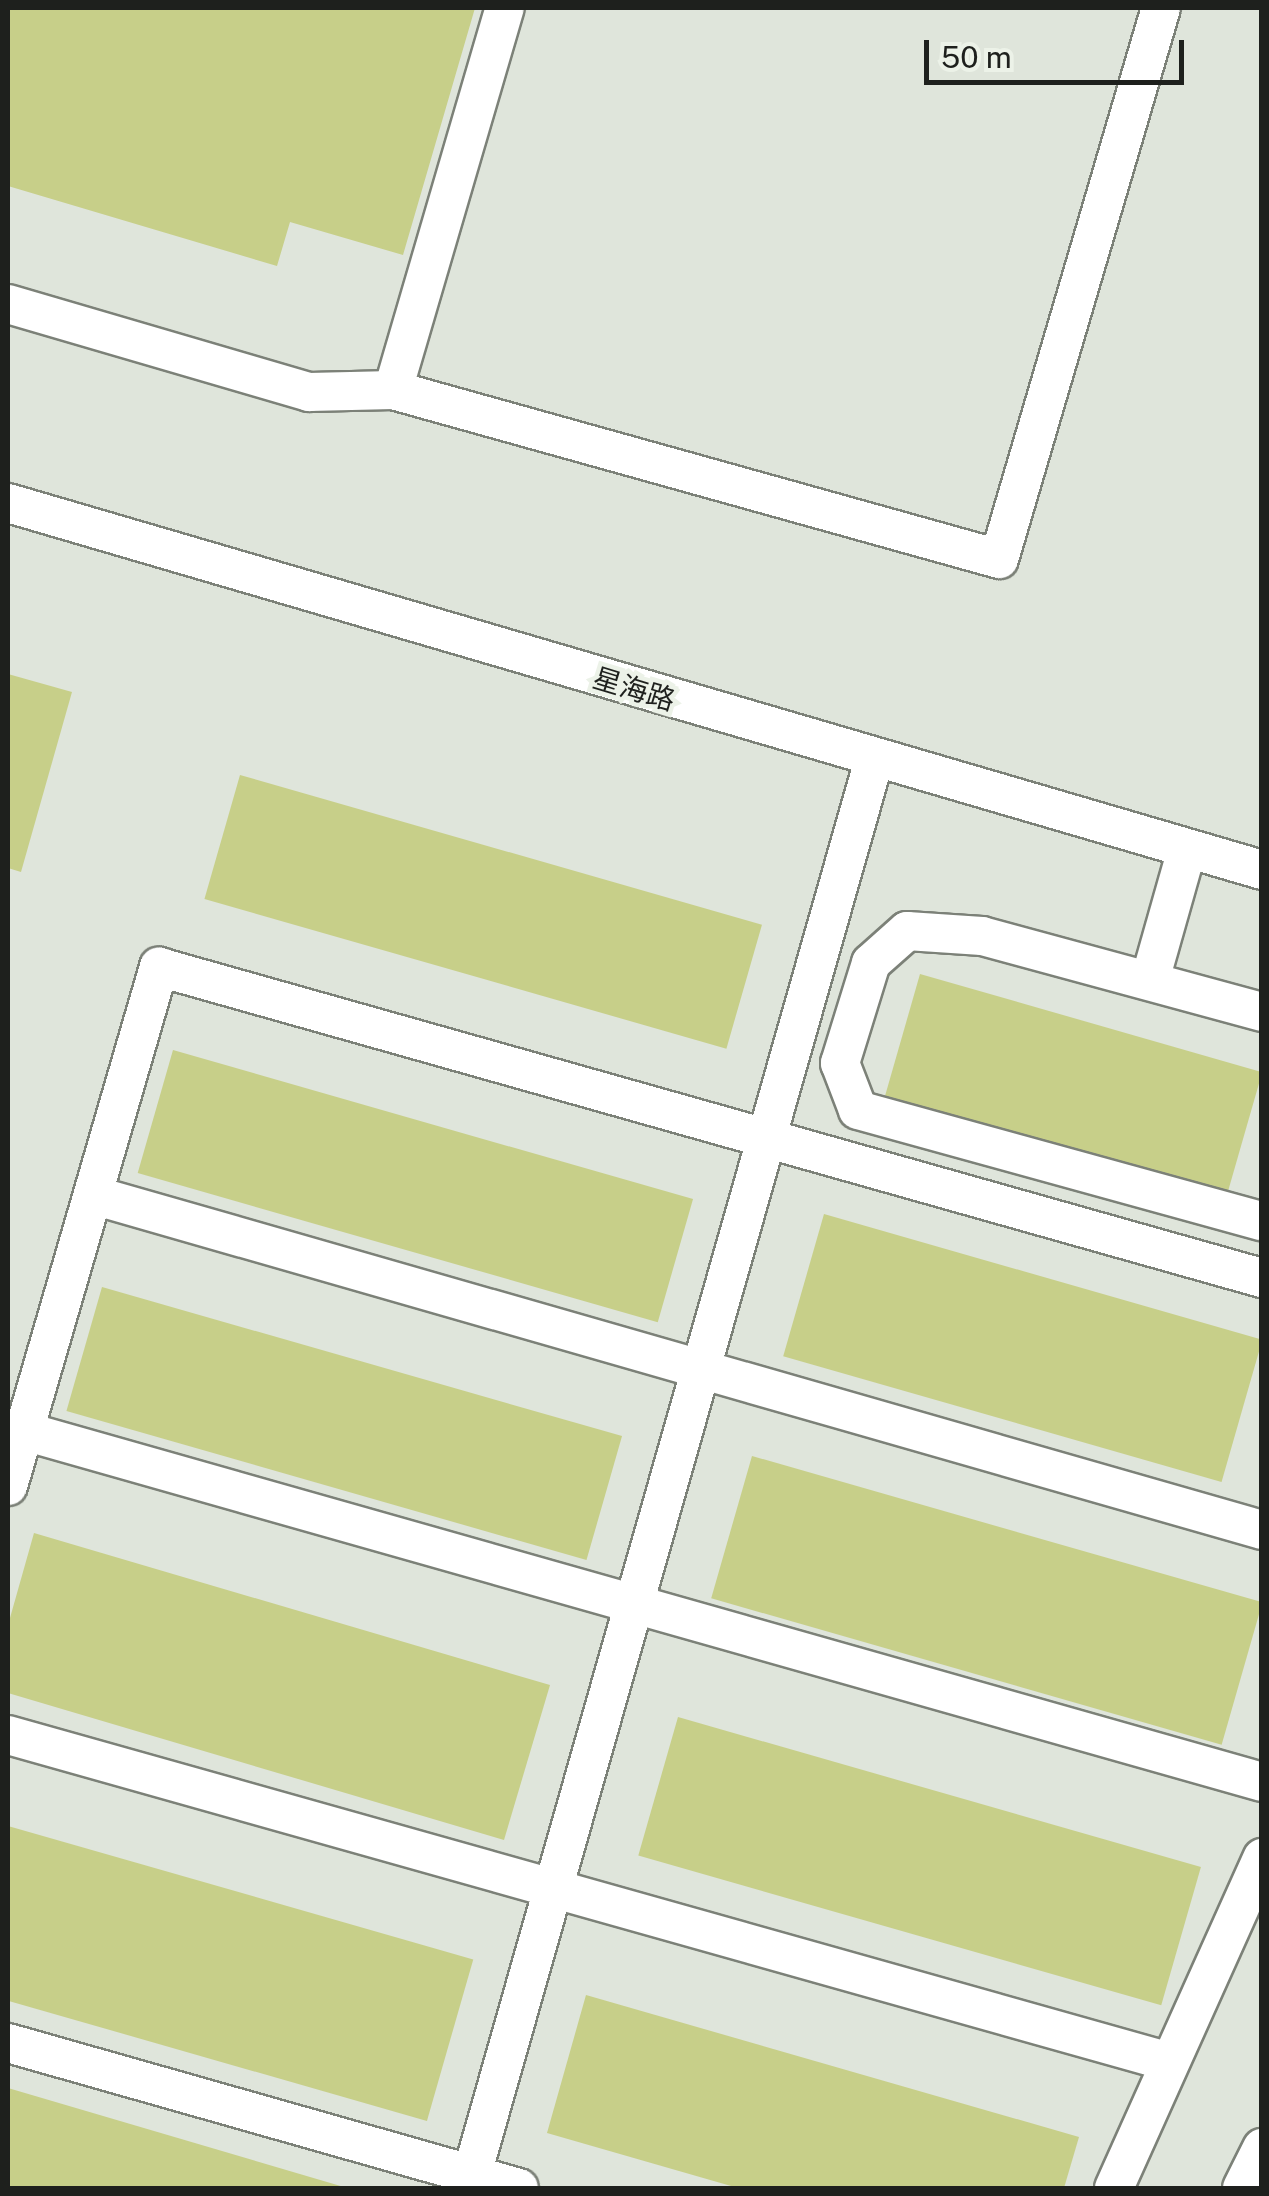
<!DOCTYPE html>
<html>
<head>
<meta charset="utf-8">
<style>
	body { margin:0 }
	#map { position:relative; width:1269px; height:2196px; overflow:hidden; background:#dfe5db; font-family:"Public Sans","Noto Sans SC",sans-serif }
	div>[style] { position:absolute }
	.building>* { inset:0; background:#c7cf89; transform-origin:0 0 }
	.roads { filter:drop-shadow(2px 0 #7c8178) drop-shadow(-2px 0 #7c8178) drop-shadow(0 2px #7c8178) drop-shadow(0 -2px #7c8178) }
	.minor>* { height:38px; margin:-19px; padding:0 19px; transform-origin:19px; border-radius:19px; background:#fff }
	span { translate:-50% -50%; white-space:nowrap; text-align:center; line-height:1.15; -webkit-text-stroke:9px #ecf2e8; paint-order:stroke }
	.street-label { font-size:28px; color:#1e201d }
	.frame { position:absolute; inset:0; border:10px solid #1e201d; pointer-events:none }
	.scale { position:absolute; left:924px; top:40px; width:260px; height:45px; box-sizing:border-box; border:5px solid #1e201d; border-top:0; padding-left:12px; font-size:30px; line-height:35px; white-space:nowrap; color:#1e201d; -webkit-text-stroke:8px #ecf2e8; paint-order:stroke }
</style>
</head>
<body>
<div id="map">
	<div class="building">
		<i style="clip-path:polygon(8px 8px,475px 8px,403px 255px,290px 222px,277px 266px,8px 186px)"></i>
		<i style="clip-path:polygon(8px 674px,72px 692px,21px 872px,8px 868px)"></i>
		<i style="left:240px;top:775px;width:543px;height:129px;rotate:16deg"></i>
		<i style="left:920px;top:974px;width:356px;height:130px;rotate:16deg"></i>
		<i style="left:173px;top:1050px;width:541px;height:128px;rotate:16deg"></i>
		<i style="left:824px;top:1214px;width:456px;height:148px;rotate:16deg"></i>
		<i style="left:102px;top:1287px;width:541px;height:129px;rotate:16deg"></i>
		<i style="left:752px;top:1456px;width:531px;height:148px;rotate:16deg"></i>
		<i style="clip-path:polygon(34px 1533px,550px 1685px,504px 1840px,8px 1693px,8px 1625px)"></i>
		<i style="left:678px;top:1717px;width:544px;height:144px;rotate:16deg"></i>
		<i style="left:8px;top:1826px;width:484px;height:168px;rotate:16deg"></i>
		<i style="clip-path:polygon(586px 1995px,1079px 2137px,1064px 2188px,738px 2188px,547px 2133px)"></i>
		<i style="clip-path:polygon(8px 2088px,344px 2187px,344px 2188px,8px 2188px)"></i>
	</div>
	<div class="roads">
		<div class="minor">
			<i style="left:8px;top:304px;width:314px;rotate:16.3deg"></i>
			<i style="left:309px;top:392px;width:84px;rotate:-1.4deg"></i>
			<i style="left:393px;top:390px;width:629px;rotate:15.58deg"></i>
			<i style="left:999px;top:559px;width:574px;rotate:-73.62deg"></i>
			<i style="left:393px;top:390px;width:398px;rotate:-73.7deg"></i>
			<i style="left:8px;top:503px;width:1307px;rotate:16.31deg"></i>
			<i style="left:1150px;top:980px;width:136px;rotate:-74.2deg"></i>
			<i style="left:1262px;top:1012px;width:290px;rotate:-164.8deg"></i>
			<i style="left:982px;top:936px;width:75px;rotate:-176.2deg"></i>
			<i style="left:907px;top:931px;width:48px;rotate:138.4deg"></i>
			<i style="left:871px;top:963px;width:105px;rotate:107.2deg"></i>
			<i style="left:840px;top:1063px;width:50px;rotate:69deg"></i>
			<i style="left:858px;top:1110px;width:419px;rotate:15.4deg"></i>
			<i style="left:93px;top:1195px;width:1216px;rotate:15.99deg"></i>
			<i style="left:24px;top:1431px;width:1287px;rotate:15.83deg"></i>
			<i style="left:8px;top:1486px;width:541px;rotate:-73.78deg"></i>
			<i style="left:159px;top:967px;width:1146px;rotate:15.75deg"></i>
			<i style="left:8px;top:1735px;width:1207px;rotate:15.72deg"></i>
			<i style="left:8px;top:2043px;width:531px;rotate:15.84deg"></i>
			<i style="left:468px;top:2188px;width:1485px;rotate:-74.13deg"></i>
			<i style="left:1114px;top:2188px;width:362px;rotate:-65.8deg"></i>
			<i style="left:1242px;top:2188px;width:45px;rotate:-63.4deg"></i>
		</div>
	</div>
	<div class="street-label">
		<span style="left:634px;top:689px;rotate:17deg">星海路</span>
	</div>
	<div class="frame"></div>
	<div class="scale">50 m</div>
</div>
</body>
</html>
